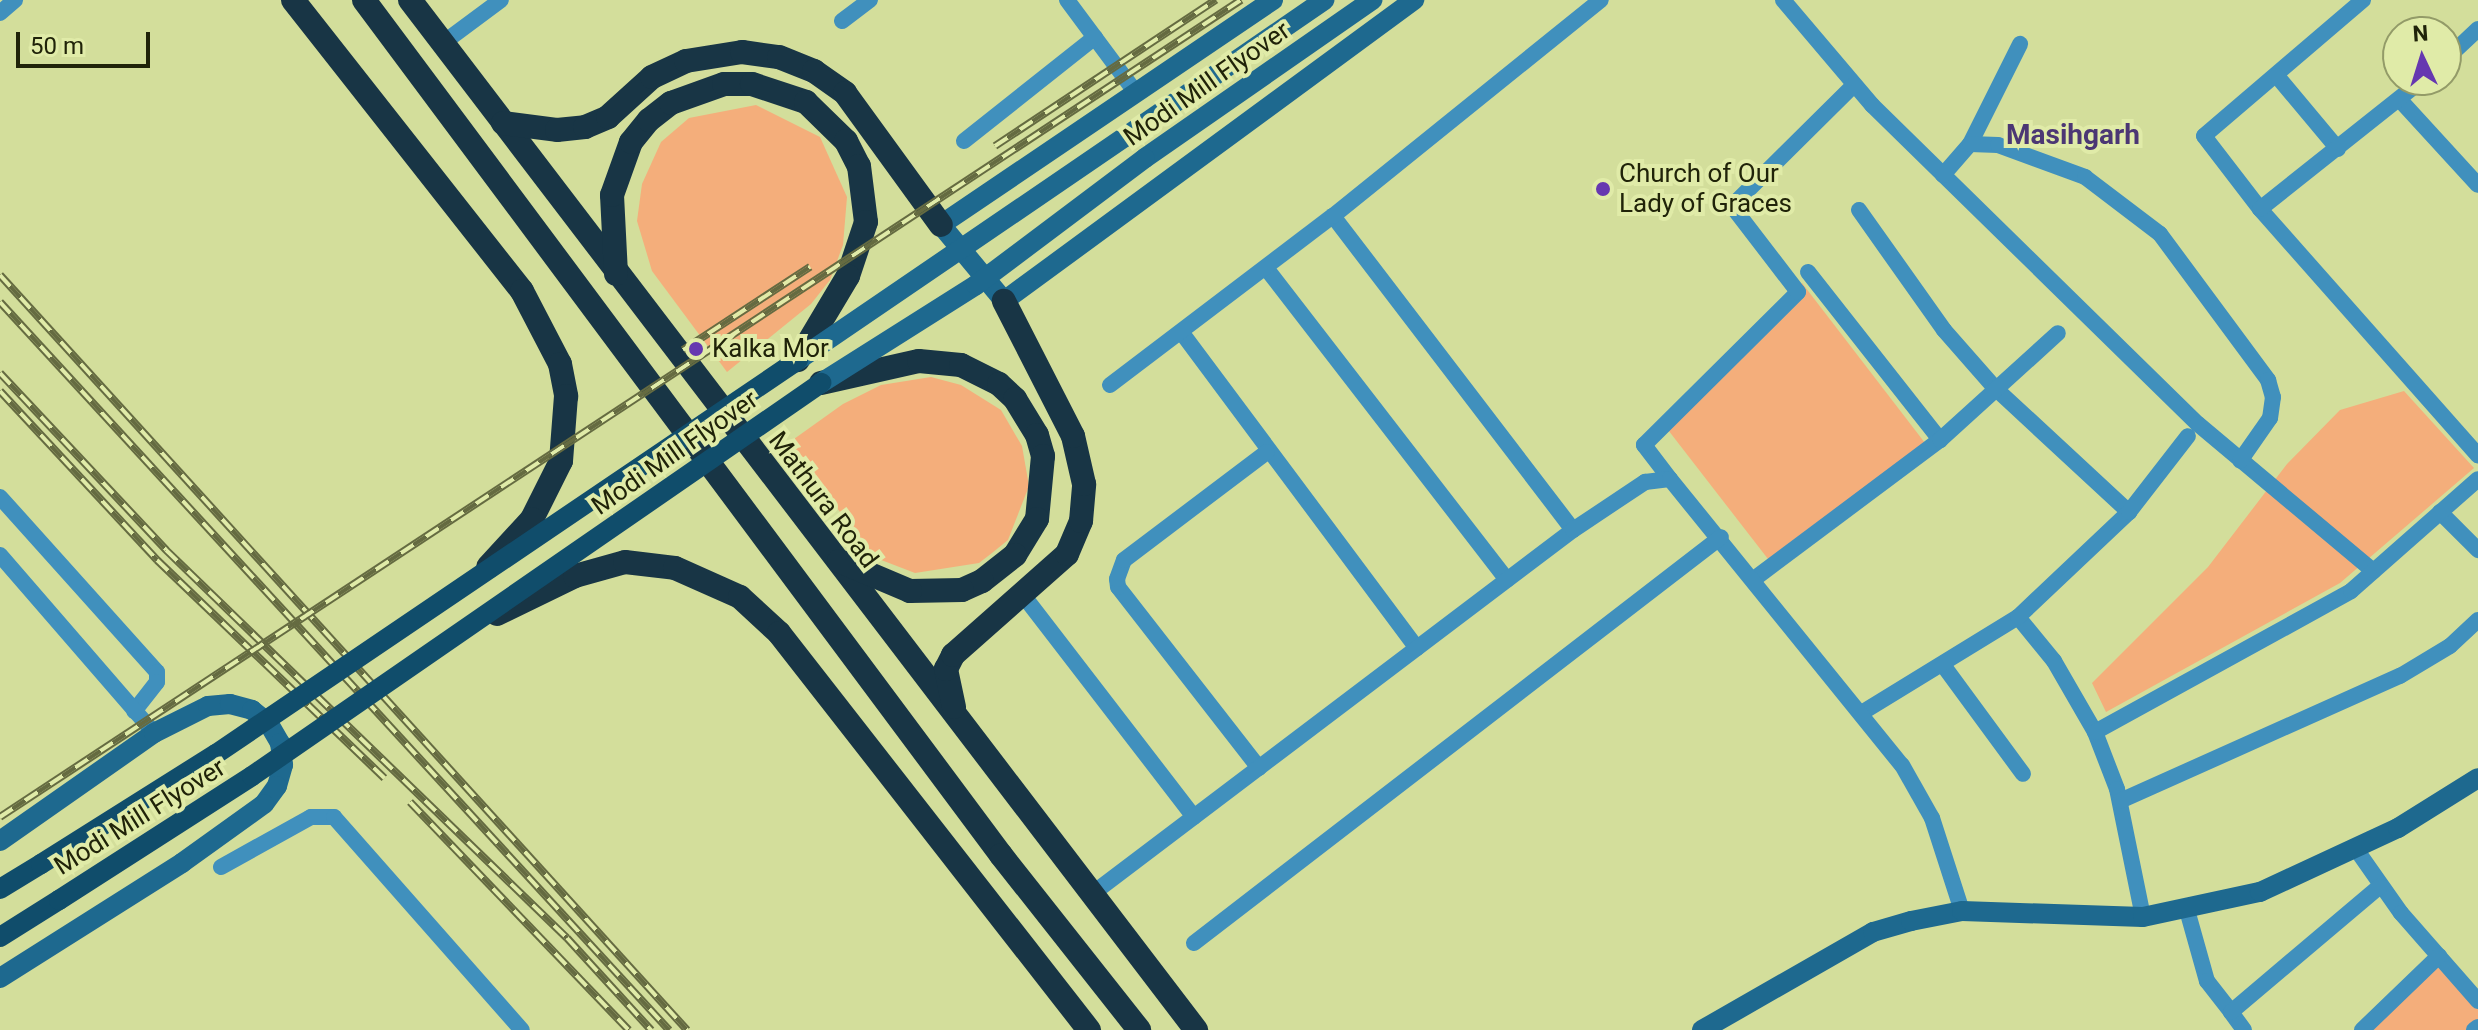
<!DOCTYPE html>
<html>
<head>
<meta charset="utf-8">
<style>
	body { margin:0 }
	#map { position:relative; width:2478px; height:1030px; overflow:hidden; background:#d3de9b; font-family:Roboto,sans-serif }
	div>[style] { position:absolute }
	.green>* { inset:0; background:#f4ae7b }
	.street>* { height:16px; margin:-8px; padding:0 8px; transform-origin:8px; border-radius:8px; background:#4090bd }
	.secondary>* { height:20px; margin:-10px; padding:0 10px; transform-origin:10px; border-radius:10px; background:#1e698f }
	.primary>* { height:20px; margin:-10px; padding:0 10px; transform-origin:10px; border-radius:10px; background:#104d6b }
	.highway>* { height:24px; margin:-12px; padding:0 12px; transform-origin:12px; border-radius:12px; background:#183545 }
	.rail>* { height:8px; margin-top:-4px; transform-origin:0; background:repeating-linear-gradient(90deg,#e0eba8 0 15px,#656b41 0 30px); box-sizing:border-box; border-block:2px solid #656b41 }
	.secondary-bridge>* { height:20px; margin:-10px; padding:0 10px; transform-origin:10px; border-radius:10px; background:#1e698f }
	.primary-bridge>* { height:20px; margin:-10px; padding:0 10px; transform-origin:10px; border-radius:10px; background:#104d6b }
	.dots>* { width:22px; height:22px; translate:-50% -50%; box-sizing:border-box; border:4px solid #e0eba8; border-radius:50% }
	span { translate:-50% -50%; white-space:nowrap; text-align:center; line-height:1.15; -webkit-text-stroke:8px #e0eba8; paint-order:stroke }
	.street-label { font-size:26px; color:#202309 }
	.poi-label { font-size:26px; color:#202309 }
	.left { translate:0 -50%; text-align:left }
	.neighbourhood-label { font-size:28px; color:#4b3774; font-weight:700 }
	.north { position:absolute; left:2382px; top:16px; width:80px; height:80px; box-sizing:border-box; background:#e0eba8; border:2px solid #939b68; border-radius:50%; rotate:356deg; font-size:22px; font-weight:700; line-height:32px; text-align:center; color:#202309 }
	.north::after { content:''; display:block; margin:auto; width:28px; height:36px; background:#6638b0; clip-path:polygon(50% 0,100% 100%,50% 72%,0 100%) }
	.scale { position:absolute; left:16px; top:32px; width:134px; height:36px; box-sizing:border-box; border:4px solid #202309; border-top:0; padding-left:10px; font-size:24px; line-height:28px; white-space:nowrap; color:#202309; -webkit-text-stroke:6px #e0eba8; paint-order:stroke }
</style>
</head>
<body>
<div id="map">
	<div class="green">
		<i style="clip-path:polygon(756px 105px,820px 137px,847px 197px,843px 245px,830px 280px,811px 304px,727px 372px,652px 271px,637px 221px,642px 184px,661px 142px,689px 118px)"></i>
		<i style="clip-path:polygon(1802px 283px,1925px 443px,1768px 559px,1665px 426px)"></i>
		<i style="clip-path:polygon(931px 377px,961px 385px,1001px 410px,1022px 446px,1029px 486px,1008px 540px,992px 553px,979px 563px,915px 573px,876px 558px,787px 444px,843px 404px,881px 385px)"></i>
		<i style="clip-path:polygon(2404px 391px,2474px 468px,2340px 583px,2106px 712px,2092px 683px,2208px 567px,2287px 464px,2340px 410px)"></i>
		<i style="clip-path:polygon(2444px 954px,2478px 995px,2478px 1022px,2470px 1030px,2368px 1030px)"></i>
	</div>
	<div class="street">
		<i style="left:1067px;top:0;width:116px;rotate:53.4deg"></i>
		<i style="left:1783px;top:0;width:138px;rotate:49.7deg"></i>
		<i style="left:1872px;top:105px;width:456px;rotate:44.4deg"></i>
		<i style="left:2198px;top:424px;width:229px;rotate:40deg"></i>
		<i style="left:2363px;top:0;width:209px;rotate:139.5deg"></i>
		<i style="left:2204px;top:136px;width:92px;rotate:52.5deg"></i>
		<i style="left:2260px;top:209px;width:329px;rotate:48.5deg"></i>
		<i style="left:0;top:13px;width:20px;rotate:-41deg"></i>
		<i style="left:842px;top:21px;width:35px;rotate:-37deg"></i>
		<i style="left:443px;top:43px;width:72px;rotate:-36.6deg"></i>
		<i style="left:2446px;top:59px;width:44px;rotate:-43.2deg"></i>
		<i style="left:2277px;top:76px;width:95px;rotate:50.1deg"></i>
		<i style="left:2400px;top:100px;width:115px;rotate:47.5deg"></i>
		<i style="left:964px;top:141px;width:167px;rotate:-38.4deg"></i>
		<i style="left:1970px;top:144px;width:112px;rotate:-63.4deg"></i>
		<i style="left:1943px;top:175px;width:41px;rotate:-48.9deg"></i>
		<i style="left:1970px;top:144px;width:28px;rotate:2deg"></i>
		<i style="left:1998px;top:145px;width:93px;rotate:20.2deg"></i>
		<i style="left:2085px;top:177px;width:94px;rotate:37.2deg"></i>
		<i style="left:2160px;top:234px;width:182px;rotate:53.5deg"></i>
		<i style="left:2268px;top:380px;width:18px;rotate:74deg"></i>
		<i style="left:2273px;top:397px;width:21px;rotate:98deg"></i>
		<i style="left:2270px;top:418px;width:52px;rotate:124.9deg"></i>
		<i style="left:2260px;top:209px;width:207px;rotate:-38.5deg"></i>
		<i style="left:1859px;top:210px;width:147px;rotate:54.7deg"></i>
		<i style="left:1944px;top:330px;width:77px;rotate:48.7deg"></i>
		<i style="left:1995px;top:388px;width:183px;rotate:42.8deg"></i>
		<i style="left:1333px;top:216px;width:395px;rotate:52.6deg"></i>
		<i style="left:1266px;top:268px;width:394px;rotate:52.3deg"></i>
		<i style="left:1808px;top:272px;width:214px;rotate:51.8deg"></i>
		<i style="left:1182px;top:333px;width:393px;rotate:53.3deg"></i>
		<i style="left:1110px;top:385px;width:280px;rotate:-37.2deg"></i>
		<i style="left:1333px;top:216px;width:344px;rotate:-38.9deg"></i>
		<i style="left:1670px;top:479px;width:43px;rotate:-127.4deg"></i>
		<i style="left:1644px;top:445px;width:217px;rotate:-44.8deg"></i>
		<i style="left:1798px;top:292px;width:108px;rotate:-127.5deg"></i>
		<i style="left:1732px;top:206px;width:172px;rotate:-44.8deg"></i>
		<i style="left:0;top:497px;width:235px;rotate:48.1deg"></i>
		<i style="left:157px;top:672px;width:10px;rotate:90deg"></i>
		<i style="left:157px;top:682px;width:37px;rotate:128deg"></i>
		<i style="left:2440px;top:512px;width:54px;rotate:45deg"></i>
		<i style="left:0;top:555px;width:235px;rotate:49.1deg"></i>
		<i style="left:1754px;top:579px;width:232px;rotate:-36.8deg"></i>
		<i style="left:1940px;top:440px;width:159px;rotate:-42.2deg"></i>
		<i style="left:1023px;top:595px;width:280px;rotate:52.4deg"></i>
		<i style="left:2018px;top:617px;width:57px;rotate:50.7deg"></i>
		<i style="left:2054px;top:661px;width:82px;rotate:60deg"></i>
		<i style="left:2095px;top:732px;width:61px;rotate:68.9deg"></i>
		<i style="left:2117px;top:789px;width:131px;rotate:78.5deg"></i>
		<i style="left:1943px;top:665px;width:135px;rotate:53.7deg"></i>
		<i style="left:1863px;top:712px;width:182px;rotate:-31.5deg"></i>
		<i style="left:2018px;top:617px;width:153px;rotate:-43.4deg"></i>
		<i style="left:2129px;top:512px;width:96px;rotate:-52.2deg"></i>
		<i style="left:2095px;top:732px;width:292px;rotate:-28.8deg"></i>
		<i style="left:2351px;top:591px;width:169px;rotate:-41.4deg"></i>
		<i style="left:1259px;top:768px;width:229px;rotate:-127.9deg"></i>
		<i style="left:1118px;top:587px;width:8px;rotate:-97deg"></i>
		<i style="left:1117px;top:579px;width:20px;rotate:-70deg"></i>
		<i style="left:1124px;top:560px;width:179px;rotate:-37.1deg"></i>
		<i style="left:2120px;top:801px;width:307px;rotate:-24.1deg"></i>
		<i style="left:2400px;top:676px;width:58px;rotate:-31deg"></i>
		<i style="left:2450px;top:646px;width:38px;rotate:-43deg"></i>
		<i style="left:2356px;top:849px;width:78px;rotate:54.9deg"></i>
		<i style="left:2401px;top:913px;width:117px;rotate:48.8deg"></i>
		<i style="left:221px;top:867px;width:103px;rotate:-29.1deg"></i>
		<i style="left:311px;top:817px;width:23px"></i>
		<i style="left:334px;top:817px;width:284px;rotate:48.6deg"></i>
		<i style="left:1092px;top:894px;width:603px;rotate:-37.12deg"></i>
		<i style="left:1573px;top:530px;width:87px;rotate:-33.7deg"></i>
		<i style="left:1645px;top:482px;width:25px;rotate:-7deg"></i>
		<i style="left:1670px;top:479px;width:368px;rotate:51deg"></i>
		<i style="left:1902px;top:765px;width:61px;rotate:60.5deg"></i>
		<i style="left:1932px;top:818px;width:98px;rotate:72.1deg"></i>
		<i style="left:2187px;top:910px;width:74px;rotate:74.3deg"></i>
		<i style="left:2207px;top:981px;width:39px;rotate:52deg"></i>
		<i style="left:1194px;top:943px;width:665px;rotate:-37.61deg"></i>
		<i style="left:2244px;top:1030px;width:22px;rotate:-126deg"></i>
		<i style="left:2231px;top:1012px;width:195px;rotate:-40.2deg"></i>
		<i style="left:2362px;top:1030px;width:107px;rotate:-43.9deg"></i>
		<i style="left:2474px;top:1030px;width:5px;rotate:-37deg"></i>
	</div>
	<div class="secondary">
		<i style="left:1273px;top:0;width:401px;rotate:145.9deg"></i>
		<i style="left:941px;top:225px;width:99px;rotate:50.3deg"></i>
		<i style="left:1004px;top:301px;width:509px;rotate:-36.28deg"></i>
		<i style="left:1125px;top:137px;width:242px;rotate:-34.5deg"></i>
		<i style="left:1145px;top:158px;width:277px;rotate:-34.8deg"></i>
		<i style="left:0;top:841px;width:188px;rotate:-35deg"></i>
		<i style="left:154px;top:733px;width:60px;rotate:-26.6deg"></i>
		<i style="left:208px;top:706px;width:22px;rotate:-5deg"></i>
		<i style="left:230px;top:704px;width:23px;rotate:15deg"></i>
		<i style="left:252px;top:710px;width:22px;rotate:39deg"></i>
		<i style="left:269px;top:724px;width:22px;rotate:60deg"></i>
		<i style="left:280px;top:743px;width:22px;rotate:82deg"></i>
		<i style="left:283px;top:765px;width:22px;rotate:106deg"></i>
		<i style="left:277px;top:786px;width:22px;rotate:126deg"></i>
		<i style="left:264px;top:804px;width:101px;rotate:144.3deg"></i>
		<i style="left:182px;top:863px;width:215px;rotate:147.7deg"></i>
		<i style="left:1702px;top:1030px;width:197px;rotate:-29.8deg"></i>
		<i style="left:1873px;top:932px;width:40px;rotate:-16deg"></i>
		<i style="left:1911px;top:921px;width:52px;rotate:-11.1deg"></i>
		<i style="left:1962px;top:911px;width:181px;rotate:1.9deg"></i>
		<i style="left:2143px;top:917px;width:120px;rotate:-12.1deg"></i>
		<i style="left:2260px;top:892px;width:152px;rotate:-24.9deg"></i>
		<i style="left:2398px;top:828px;width:94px;rotate:-32deg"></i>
	</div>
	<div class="primary">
		<i style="left:0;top:889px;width:48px;rotate:-31.4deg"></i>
		<i style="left:0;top:937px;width:70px;rotate:-32.1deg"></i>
	</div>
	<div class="highway">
		<i style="left:293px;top:0;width:370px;rotate:51.8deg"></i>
		<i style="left:522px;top:291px;width:82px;rotate:62.5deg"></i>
		<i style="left:560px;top:364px;width:33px;rotate:79deg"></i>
		<i style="left:566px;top:396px;width:65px;rotate:94.4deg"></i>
		<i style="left:561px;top:461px;width:65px;rotate:116.6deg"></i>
		<i style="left:532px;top:519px;width:65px;rotate:132.5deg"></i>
		<i style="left:364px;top:0;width:1066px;rotate:53.31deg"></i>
		<i style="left:1001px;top:855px;width:223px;rotate:51.7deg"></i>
		<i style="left:410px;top:0;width:1296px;rotate:52.65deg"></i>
		<i style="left:503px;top:123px;width:54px;rotate:7.4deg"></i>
		<i style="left:557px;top:130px;width:28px;rotate:-6deg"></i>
		<i style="left:585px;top:127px;width:25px;rotate:-23deg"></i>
		<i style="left:608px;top:117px;width:59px;rotate:-42.3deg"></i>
		<i style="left:652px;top:77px;width:38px;rotate:-25deg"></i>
		<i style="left:686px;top:61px;width:57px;rotate:-9.1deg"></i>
		<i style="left:742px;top:52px;width:37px;rotate:8deg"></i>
		<i style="left:779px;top:57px;width:38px;rotate:22deg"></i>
		<i style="left:814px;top:71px;width:38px;rotate:35deg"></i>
		<i style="left:845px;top:93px;width:163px;rotate:54deg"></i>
		<i style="left:616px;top:274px;width:79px;rotate:-92.9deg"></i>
		<i style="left:612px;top:195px;width:56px;rotate:-70.3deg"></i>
		<i style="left:631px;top:142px;width:28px;rotate:-51deg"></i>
		<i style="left:649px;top:120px;width:28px;rotate:-38deg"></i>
		<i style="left:671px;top:103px;width:56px;rotate:-19.7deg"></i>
		<i style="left:724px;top:84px;width:28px"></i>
		<i style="left:752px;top:84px;width:57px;rotate:18.4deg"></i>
		<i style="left:806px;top:102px;width:56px;rotate:44.3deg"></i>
		<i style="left:846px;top:141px;width:28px;rotate:63deg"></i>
		<i style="left:859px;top:166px;width:56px;rotate:82.9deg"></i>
		<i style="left:866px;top:222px;width:57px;rotate:108.4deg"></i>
		<i style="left:848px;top:276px;width:98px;rotate:120.8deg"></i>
		<i style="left:821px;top:383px;width:100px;rotate:-12.7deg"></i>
		<i style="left:919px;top:361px;width:42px;rotate:5.4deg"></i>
		<i style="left:961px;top:365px;width:42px;rotate:26.6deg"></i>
		<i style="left:999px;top:384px;width:22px;rotate:43deg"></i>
		<i style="left:1015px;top:399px;width:42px;rotate:58.6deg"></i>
		<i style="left:1037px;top:435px;width:22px;rotate:74deg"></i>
		<i style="left:1043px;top:456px;width:63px;rotate:95.4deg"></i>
		<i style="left:1037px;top:519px;width:42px;rotate:121.4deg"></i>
		<i style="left:1015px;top:555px;width:42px;rotate:141.8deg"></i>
		<i style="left:982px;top:581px;width:22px;rotate:156deg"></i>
		<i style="left:962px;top:590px;width:52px;rotate:178.9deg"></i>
		<i style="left:910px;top:591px;width:77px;rotate:-157.1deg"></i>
		<i style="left:497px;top:614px;width:87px;rotate:-26deg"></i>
		<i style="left:575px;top:576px;width:52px;rotate:-15.6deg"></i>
		<i style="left:625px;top:562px;width:50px;rotate:6.8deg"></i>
		<i style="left:675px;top:568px;width:71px;rotate:24deg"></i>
		<i style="left:740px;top:597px;width:53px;rotate:42.7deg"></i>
		<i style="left:779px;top:633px;width:504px;rotate:52.02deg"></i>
		<i style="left:954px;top:707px;width:39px;rotate:-102deg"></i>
		<i style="left:946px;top:669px;width:16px;rotate:-63deg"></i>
		<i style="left:953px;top:655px;width:152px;rotate:-41.5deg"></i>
		<i style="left:1067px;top:554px;width:36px;rotate:-67deg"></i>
		<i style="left:1081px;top:521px;width:37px;rotate:-85deg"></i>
		<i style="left:1084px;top:484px;width:49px;rotate:-102.9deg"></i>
		<i style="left:1073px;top:436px;width:152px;rotate:-117.1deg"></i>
	</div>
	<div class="rail">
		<i style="left:995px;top:146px;width:265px;rotate:-33.5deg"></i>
		<i style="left:0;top:275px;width:1021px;rotate:47.7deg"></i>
		<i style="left:0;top:302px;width:989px;rotate:47.42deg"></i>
		<i style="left:683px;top:350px;width:152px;rotate:-33.2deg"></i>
		<i style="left:0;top:373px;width:243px;rotate:46.8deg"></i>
		<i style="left:166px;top:550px;width:558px;rotate:44.06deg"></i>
		<i style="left:567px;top:938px;width:125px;rotate:47.6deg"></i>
		<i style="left:0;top:391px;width:231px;rotate:47.1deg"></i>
		<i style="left:157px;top:560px;width:315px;rotate:43.8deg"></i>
		<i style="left:410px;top:802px;width:316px;rotate:46.2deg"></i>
		<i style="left:0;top:817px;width:1486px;rotate:-33.36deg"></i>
	</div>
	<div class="secondary-bridge">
		<i style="left:798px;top:360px;width:396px;rotate:-34.3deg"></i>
		<i style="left:821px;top:383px;width:183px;rotate:-32.3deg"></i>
		<i style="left:976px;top:285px;width:211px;rotate:-36.9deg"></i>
	</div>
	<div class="primary-bridge">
		<i style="left:41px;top:864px;width:207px;rotate:-32.2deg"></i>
		<i style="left:216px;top:754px;width:703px;rotate:-34.1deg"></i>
		<i style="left:59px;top:900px;width:229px;rotate:-32.7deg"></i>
		<i style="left:252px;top:776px;width:692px;rotate:-34.63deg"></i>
	</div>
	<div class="dots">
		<i style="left:1603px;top:189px;background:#6638b0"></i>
		<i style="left:696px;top:349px;background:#6638b0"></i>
	</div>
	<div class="street-label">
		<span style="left:1207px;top:84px;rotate:-35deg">Modi Mill Flyover</span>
		<span style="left:675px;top:453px;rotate:-35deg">Modi Mill Flyover</span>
		<span style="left:823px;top:500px;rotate:53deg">Mathura Road</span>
		<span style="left:140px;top:817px;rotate:-32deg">Modi Mill Flyover</span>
	</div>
	<div class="poi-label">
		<span class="left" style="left:1619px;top:189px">Church of Our<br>Lady of Graces</span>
		<span class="left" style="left:712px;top:349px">Kalka Mor</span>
	</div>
	<div class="neighbourhood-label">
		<span style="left:2073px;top:135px">Masihgarh</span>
	</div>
	<div class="north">N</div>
	<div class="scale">50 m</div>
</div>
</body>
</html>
